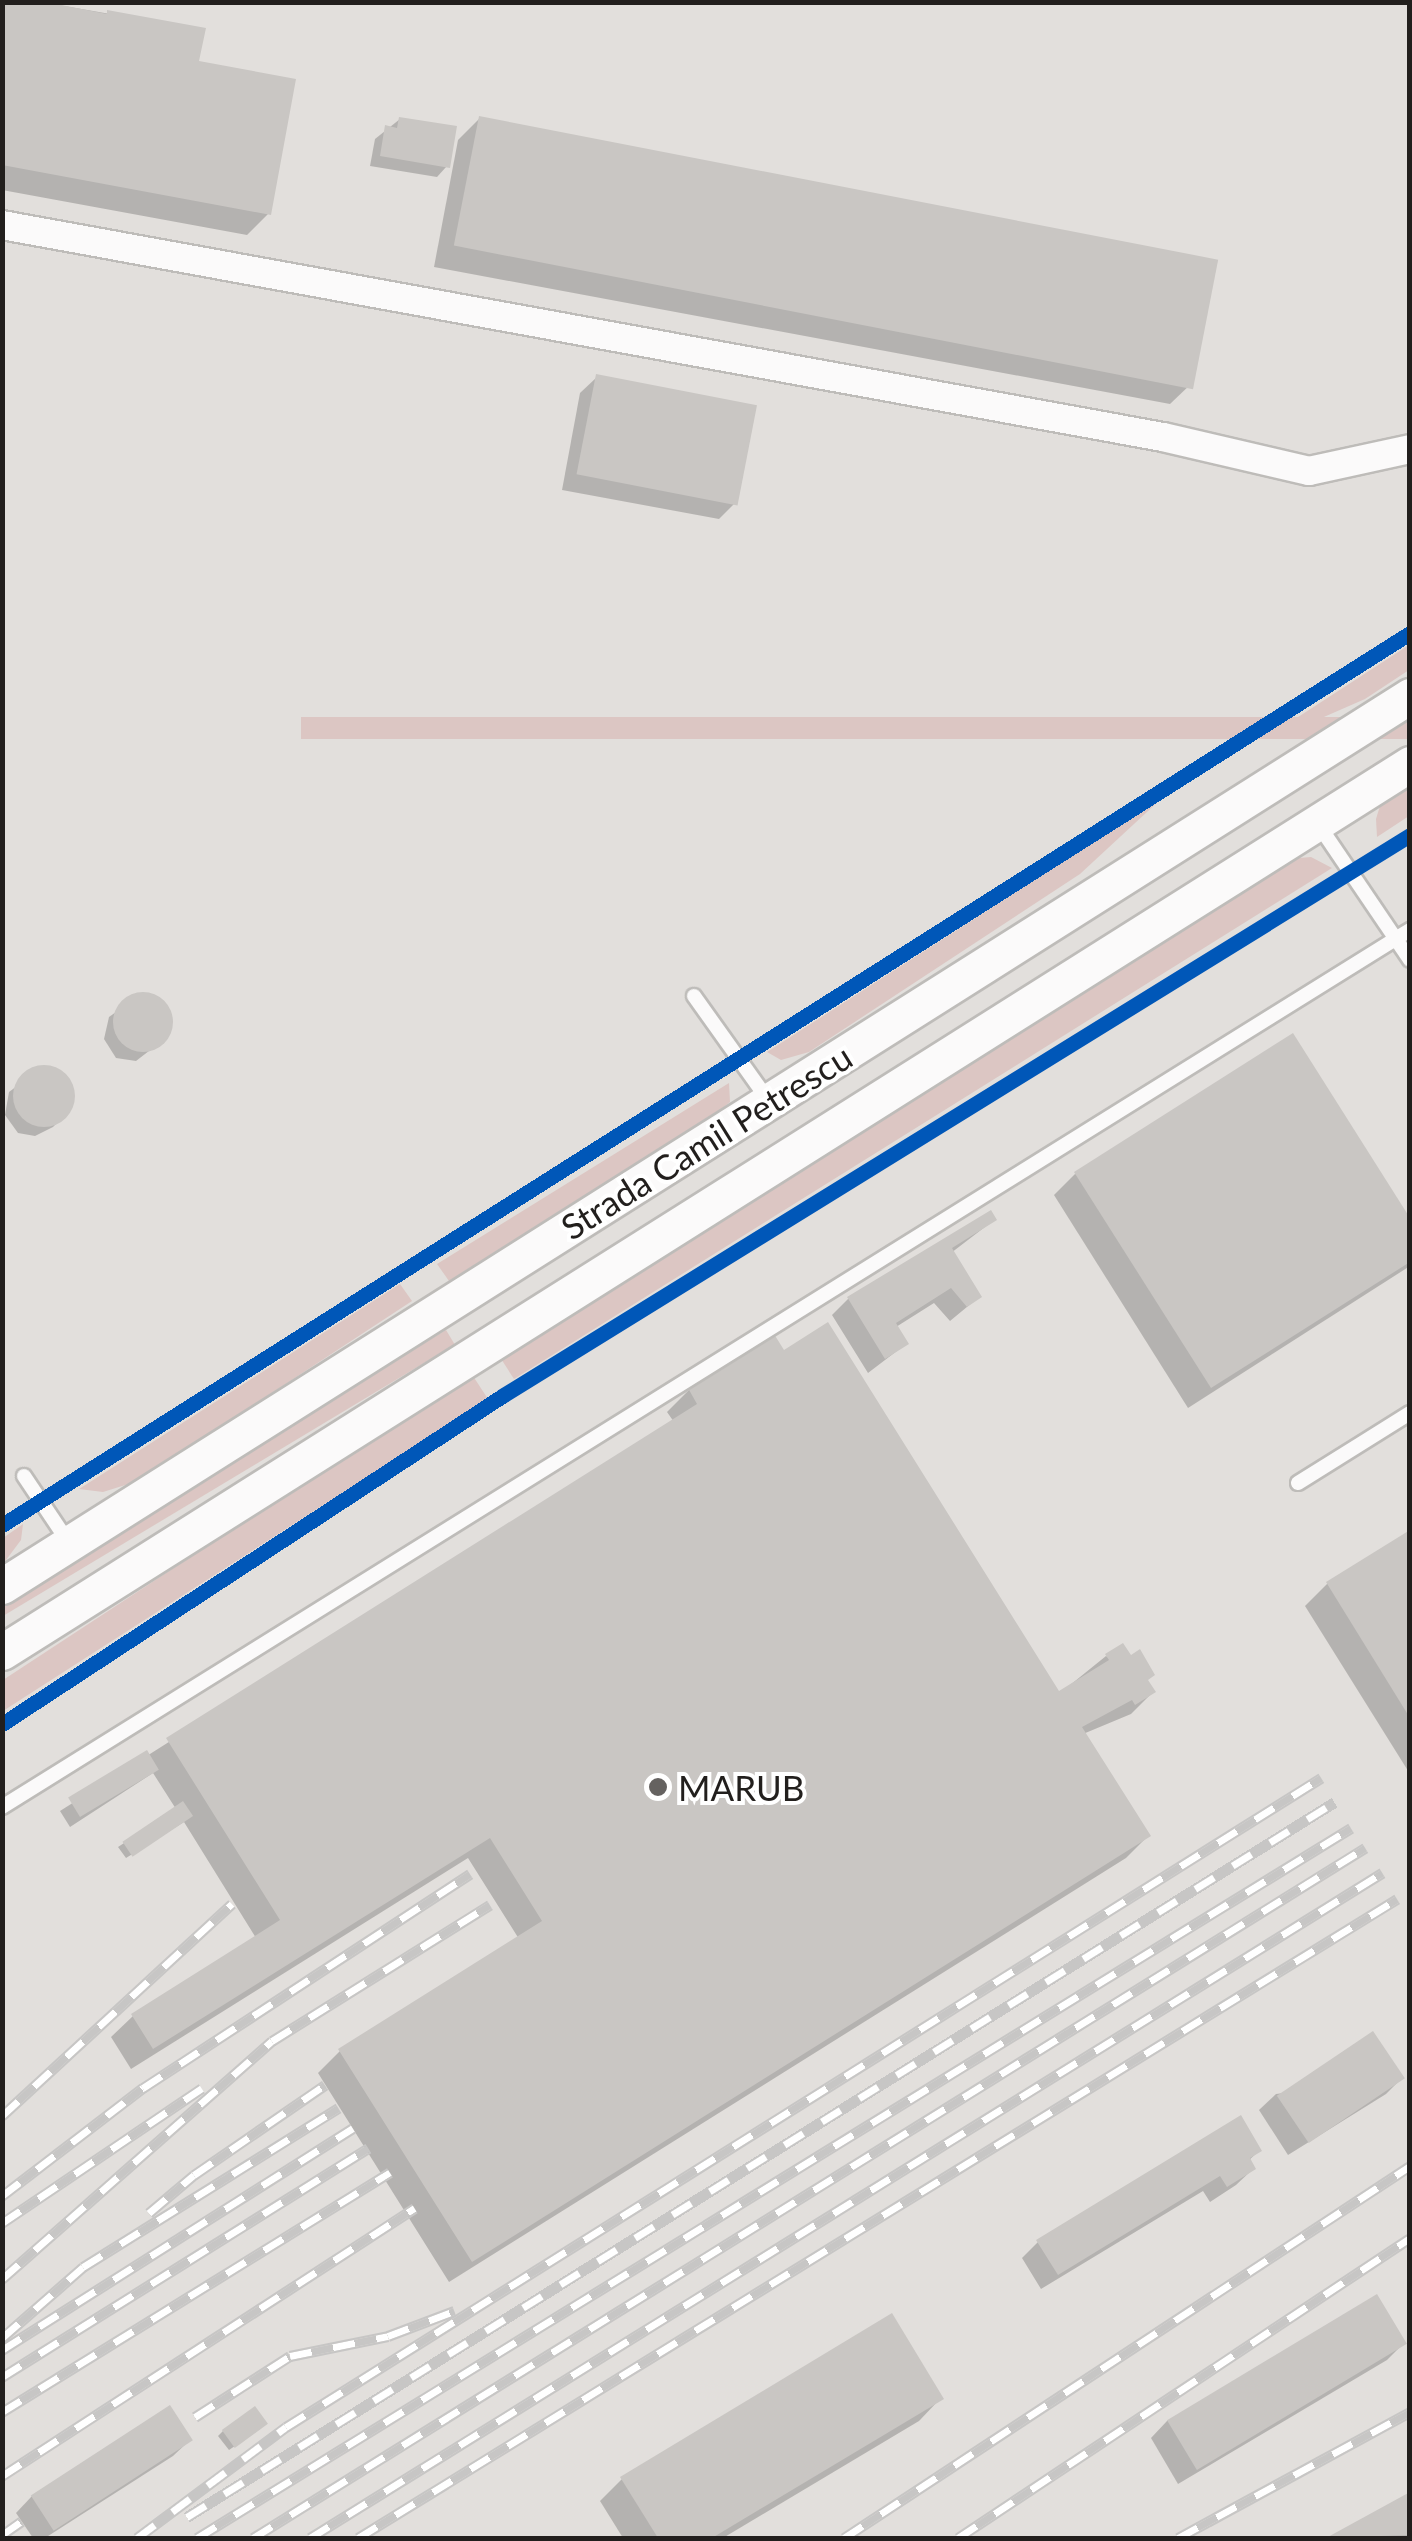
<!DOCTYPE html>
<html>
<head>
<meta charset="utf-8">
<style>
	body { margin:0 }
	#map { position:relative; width:1412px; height:2541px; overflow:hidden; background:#e2dfdc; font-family:Lato,sans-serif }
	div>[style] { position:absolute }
	.green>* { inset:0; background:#dcc6c3; transform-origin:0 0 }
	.shadow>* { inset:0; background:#0003 }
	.building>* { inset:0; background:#c9c6c3; transform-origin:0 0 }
	.round { border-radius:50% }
	.roads { filter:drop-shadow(2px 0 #bebcb9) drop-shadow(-2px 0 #bebcb9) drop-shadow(0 2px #bebcb9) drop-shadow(0 -2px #bebcb9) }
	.service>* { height:14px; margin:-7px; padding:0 7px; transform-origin:7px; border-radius:7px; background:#fbfafa }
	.minor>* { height:28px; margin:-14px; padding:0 14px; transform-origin:14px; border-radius:14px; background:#fbfafa }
	.tertiary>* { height:35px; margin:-17.5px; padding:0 17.5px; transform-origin:17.5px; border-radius:17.5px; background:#fbfafa }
	.rail>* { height:11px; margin-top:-5.5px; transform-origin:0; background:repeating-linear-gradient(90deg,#fff 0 22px,#c7c6c5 0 44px); box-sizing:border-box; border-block:2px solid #c7c6c5 }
	.cycleway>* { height:15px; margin:-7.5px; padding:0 7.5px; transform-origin:7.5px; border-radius:7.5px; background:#0057b8 }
	.dots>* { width:28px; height:28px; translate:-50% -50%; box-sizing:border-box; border:5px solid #fff; border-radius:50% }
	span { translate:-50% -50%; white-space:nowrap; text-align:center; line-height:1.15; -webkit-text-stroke:8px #fff; paint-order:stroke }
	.street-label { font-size:35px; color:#221f1d }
	.poi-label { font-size:35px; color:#221f1d }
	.left { translate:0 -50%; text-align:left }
	.frame { position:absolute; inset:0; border:5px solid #221f1d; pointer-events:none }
</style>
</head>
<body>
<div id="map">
	<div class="green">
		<i style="clip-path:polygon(1409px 645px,1409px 670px,1365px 699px,1285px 734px,1269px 736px)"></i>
		<i style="left:1409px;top:717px;width:22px;height:1108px;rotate:90deg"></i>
		<i style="clip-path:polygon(1409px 779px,1409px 816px,1377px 837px,1376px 819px,1383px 796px)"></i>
		<i style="clip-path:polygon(1161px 799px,1080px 874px,809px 1052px,781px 1060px,767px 1052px)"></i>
		<i style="clip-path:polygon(1311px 857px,1332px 868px,514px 1379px,498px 1354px,1287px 859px)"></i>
		<i style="clip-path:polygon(729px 1083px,730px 1102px,709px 1119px,449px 1281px,437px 1264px)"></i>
		<i style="clip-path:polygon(400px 1284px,412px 1301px,138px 1481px,103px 1492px,79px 1489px)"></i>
		<i style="left:446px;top:1330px;width:17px;height:528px;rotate:59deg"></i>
		<i style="clip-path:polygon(471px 1373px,488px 1399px,3px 1711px,3px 1680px)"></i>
		<i style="clip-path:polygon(23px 1524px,21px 1540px,3px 1564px,3px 1538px)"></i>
	</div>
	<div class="shadow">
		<i style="clip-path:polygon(2px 2px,41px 2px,203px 30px,196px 63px,268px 214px,247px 235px,2px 190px)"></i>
		<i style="clip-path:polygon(480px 118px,1192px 383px,1170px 404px,434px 267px,458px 140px)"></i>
		<i style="clip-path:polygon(400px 119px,447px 166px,437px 177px,370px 166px,375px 139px)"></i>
		<i style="clip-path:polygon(597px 377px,736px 502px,719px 519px,562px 490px,580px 393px)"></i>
		<i style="clip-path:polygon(141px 994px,163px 1002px,171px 1017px,167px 1037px,136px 1061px,116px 1058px,104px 1039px,109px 1017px)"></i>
		<i style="clip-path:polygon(41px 1068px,63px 1075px,72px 1096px,65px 1115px,53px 1127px,35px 1136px,18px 1133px,5px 1115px,9px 1092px)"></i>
		<i style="clip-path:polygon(1075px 1174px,1410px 1222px,1410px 1266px,1188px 1408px,1054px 1195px)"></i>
		<i style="clip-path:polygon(994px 1220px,951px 1253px,979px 1297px,950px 1321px,934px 1303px,896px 1327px,906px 1344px,868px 1373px,832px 1315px,848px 1299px)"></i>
		<i style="clip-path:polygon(773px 1338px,1059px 1694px,1106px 1656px,1146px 1681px,1153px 1692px,1131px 1714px,1083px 1734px,1148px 1836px,1126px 1858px,449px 2282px,318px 2073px,340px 2051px,519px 1939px,468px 1858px,131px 2069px,111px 2037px,133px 2016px,256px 1938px,184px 1822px,126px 1858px,118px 1847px,176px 1809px,153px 1773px,70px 1827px,60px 1811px,674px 1422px,667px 1412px,689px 1390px)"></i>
		<i style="clip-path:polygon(1410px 1533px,1410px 1774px,1305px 1606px,1327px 1584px)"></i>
		<i style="clip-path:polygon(1402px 2078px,1386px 2094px,1288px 2155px,1259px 2110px,1276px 2094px)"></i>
		<i style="clip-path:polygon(1259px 2151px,1248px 2161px,1253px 2169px,1236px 2185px,1210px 2202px,1203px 2191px,1041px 2289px,1022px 2258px,1038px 2242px)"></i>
		<i style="clip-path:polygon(1376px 2298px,1404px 2343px,1387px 2360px,1178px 2484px,1151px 2438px,1167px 2421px)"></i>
		<i style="clip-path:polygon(940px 2399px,919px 2421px,723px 2538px,623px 2538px,600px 2501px,622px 2479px)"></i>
		<i style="clip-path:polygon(260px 2429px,229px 2450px,218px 2436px,223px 2431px)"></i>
		<i style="clip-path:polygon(190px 2440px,173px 2456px,45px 2538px,33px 2538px,16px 2513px,32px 2496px)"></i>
		<i style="clip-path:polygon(1410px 2495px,1410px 2538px,1331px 2538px)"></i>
	</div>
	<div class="building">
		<i style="clip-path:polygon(2px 2px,46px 2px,107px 14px,107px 10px,206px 28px,199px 61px,296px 79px,271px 215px,2px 165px)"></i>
		<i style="left:479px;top:116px;width:753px;height:132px;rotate:11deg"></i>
		<i style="clip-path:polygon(399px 117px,457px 126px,450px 168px,380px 156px,385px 125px,397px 128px)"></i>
		<i style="left:596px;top:374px;width:164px;height:102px;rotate:11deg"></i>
		<i class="round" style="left:113px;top:992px;width:60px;height:60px"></i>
		<i style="clip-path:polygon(1293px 1033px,1410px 1218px,1410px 1262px,1211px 1388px,1074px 1172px)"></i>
		<i class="round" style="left:13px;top:1065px;width:62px;height:62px"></i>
		<i style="clip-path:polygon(991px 1210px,997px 1220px,952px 1248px,982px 1297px,967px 1307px,951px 1288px,896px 1323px,909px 1344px,885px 1359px,847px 1297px)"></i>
		<i style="clip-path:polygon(828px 1322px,1059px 1691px,1109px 1660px,1105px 1654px,1123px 1643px,1131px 1655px,1140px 1649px,1155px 1675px,1148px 1680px,1156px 1692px,1135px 1705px,1132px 1700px,1082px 1727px,1151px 1836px,472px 2262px,338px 2049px,542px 1921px,490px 1838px,153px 2049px,131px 2014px,280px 1920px,166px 1738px,697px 1404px,688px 1388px,774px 1334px,784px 1350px)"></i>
		<i style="clip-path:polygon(1410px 1530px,1410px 1718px,1326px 1582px)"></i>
		<i style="left:147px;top:1750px;width:23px;height:92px;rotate:59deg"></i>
		<i style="left:183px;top:1801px;width:18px;height:73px;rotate:56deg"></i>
		<i style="left:1373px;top:2031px;width:57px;height:116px;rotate:56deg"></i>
		<i style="clip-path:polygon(1241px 2115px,1262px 2151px,1250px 2158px,1256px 2169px,1227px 2187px,1220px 2176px,1058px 2275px,1036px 2240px)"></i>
		<i style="left:1377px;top:2294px;width:58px;height:245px;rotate:59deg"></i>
		<i style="clip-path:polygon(892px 2313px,944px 2399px,712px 2538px,658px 2538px,620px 2477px)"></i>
		<i style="left:170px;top:2405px;width:42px;height:166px;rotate:57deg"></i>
		<i style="left:255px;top:2406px;width:22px;height:41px;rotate:54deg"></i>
		<i style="clip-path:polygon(1410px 2492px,1410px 2535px,1326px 2538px)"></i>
	</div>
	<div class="roads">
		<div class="service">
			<i style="left:1318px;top:824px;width:164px;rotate:55.9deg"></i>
			<i style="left:694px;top:996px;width:129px;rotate:54.5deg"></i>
			<i style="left:24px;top:1476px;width:81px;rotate:56.1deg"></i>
			<i style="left:1298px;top:1483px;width:132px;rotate:-32deg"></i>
			<i style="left:2px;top:1807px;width:1659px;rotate:-31.92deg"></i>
		</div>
		<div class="minor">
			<i style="left:2px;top:225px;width:1180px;rotate:10.35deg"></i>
			<i style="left:1163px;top:437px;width:150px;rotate:13.1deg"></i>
			<i style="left:1309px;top:471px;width:103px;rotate:-12.3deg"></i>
		</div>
		<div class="tertiary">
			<i style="left:2px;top:1586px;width:1666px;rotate:-32.3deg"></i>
			<i style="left:2px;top:1652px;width:1665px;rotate:-32.24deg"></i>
		</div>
	</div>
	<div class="rail">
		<i style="left:2px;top:2116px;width:313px;rotate:-42.7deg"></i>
		<i style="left:2px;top:2196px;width:178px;rotate:-37.5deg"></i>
		<i style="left:143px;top:2088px;width:391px;rotate:-33.2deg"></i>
		<i style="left:149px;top:2213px;width:59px;rotate:-40.2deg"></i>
		<i style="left:194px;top:2175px;width:159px;rotate:-34.5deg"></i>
		<i style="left:2px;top:2223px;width:241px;rotate:-34deg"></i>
		<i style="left:2px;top:2279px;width:360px;rotate:-41.4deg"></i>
		<i style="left:272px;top:2041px;width:257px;rotate:-32deg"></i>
		<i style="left:2px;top:2338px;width:108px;rotate:-41.2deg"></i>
		<i style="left:83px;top:2267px;width:301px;rotate:-31.9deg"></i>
		<i style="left:2px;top:2350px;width:415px;rotate:-32.3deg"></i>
		<i style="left:2px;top:2377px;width:432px;rotate:-32deg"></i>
		<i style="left:2px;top:2412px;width:456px;rotate:-31.7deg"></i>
		<i style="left:195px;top:2417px;width:113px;rotate:-32.7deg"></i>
		<i style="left:290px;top:2356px;width:100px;rotate:-11.5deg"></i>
		<i style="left:388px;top:2336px;width:71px;rotate:-20.7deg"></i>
		<i style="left:2px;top:2476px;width:492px;rotate:-33deg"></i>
		<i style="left:187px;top:2517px;width:1352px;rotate:-31.92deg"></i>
		<i style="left:2px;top:2535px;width:24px;rotate:-35deg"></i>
		<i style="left:137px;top:2538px;width:186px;rotate:-36.7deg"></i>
		<i style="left:286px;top:2427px;width:1222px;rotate:-32.09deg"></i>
		<i style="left:197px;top:2538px;width:1355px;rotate:-31.6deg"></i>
		<i style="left:253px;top:2538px;width:1309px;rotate:-31.82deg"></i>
		<i style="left:310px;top:2538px;width:1262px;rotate:-31.81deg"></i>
		<i style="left:358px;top:2538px;width:1220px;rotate:-31.59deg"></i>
		<i style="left:844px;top:2538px;width:677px;rotate:-33.31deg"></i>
		<i style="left:958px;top:2538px;width:542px;rotate:-33.57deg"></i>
		<i style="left:1178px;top:2538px;width:264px;rotate:-28.5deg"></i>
	</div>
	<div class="cycleway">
		<i style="left:2px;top:1525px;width:1667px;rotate:-32.36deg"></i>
		<i style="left:2px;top:1724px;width:598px;rotate:-33.26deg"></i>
		<i style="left:502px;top:1396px;width:1067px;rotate:-31.71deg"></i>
	</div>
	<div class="dots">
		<i style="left:658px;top:1787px;background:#656260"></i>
	</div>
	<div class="street-label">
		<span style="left:706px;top:1141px;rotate:-32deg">Strada Camil Petrescu</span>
	</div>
	<div class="poi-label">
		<span class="left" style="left:678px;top:1787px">MARUB</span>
	</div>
	<div class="frame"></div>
</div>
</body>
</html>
